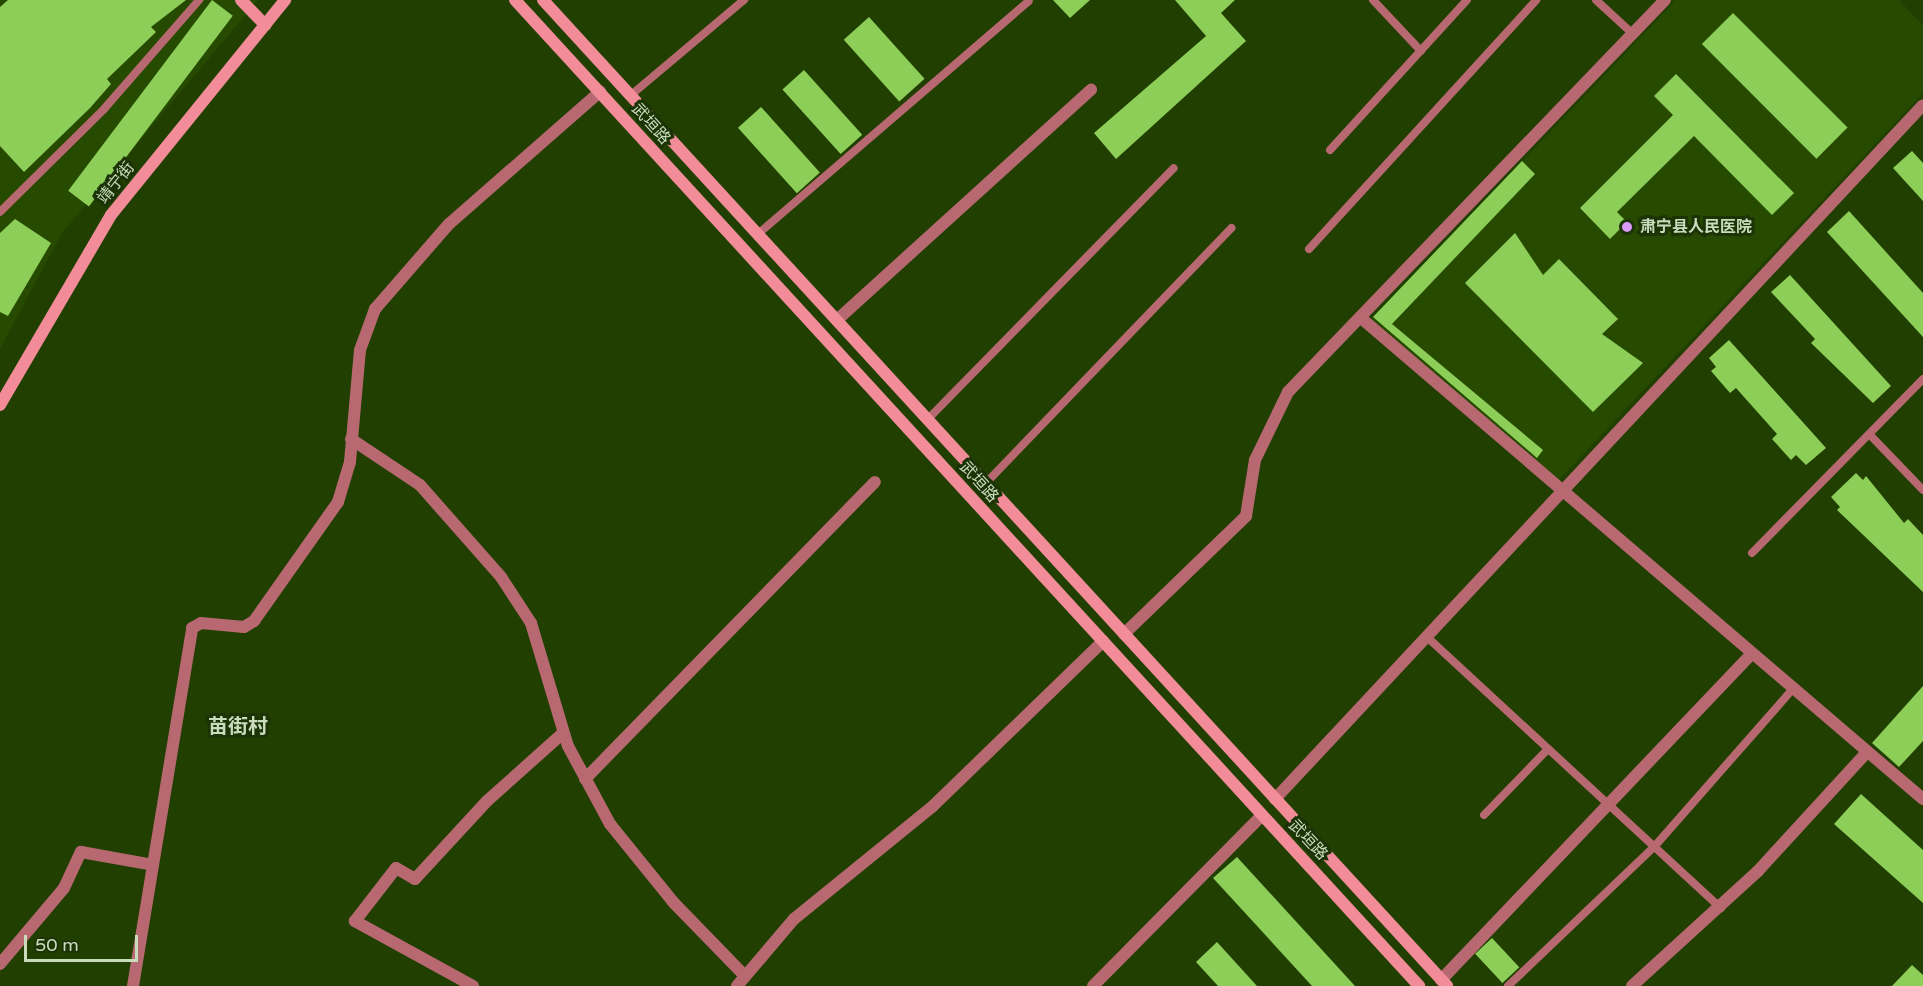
<!DOCTYPE html>
<html>
<head>
<meta charset="utf-8">
<style>
	body { margin:0 }
	#map { position:relative; width:1923px; height:986px; overflow:hidden; background:#213f00; font-family:"Varela Round","Noto Sans SC",sans-serif }
	div>[style] { position:absolute }
	.built>* { inset:0; background:#274a01 }
	.building>* { inset:0; background:#8cce58; transform-origin:0 0 }
	.lane>* { height:8px; margin:-4px; padding:0 4px; transform-origin:4px; border-radius:4px; background:#b76871 }
	.street>* { height:12px; margin:-6px; padding:0 6px; transform-origin:6px; border-radius:6px; background:#b76871 }
	.secondary>* { height:12px; margin:-6px; padding:0 6px; transform-origin:6px; border-radius:6px; background:#f18c98 }
	.dots>* { width:16px; height:16px; translate:-50% -50%; box-sizing:border-box; border:3px solid #1c3306; border-radius:50% }
	span { translate:-50% -50%; white-space:nowrap; text-align:center; line-height:1.15; -webkit-text-stroke:6px #1c3306; paint-order:stroke }
	.street-label { font-size:16px; color:#c8dbbc }
	.poi-label { font-size:16px; color:#c8dbbc; font-weight:700 }
	.left { translate:0 -50%; text-align:left }
	.quarter-label { font-size:20px; color:#c8dbbc; font-weight:700 }
	.scale { position:absolute; left:24px; top:935px; width:114px; height:27px; box-sizing:border-box; border:3px solid #c8dbbc; border-top:0; padding-left:8px; font-size:18px; line-height:21px; white-space:nowrap; color:#c8dbbc; -webkit-text-stroke:4px #1c3306; paint-order:stroke }
</style>
</head>
<body>
<div id="map">
	<div class="built">
		<i style="clip-path:polygon(0 0,258px 0,62px 233px,0 349px)"></i>
		<i style="clip-path:polygon(1676px 0,1899px 0,1923px 25px,1923px 93px,1559px 480px,1370px 321px)"></i>
	</div>
	<div class="building">
		<i style="clip-path:polygon(8px 0,186px 0,151px 27px,156px 32px,107px 79px,111px 84px,90px 108px,24px 172px,0 146px,0 7px)"></i>
		<i style="left:212px;top:0;width:26px;height:239px;rotate:37deg"></i>
		<i style="clip-path:polygon(1053px 0,1090px 0,1070px 18px)"></i>
		<i style="clip-path:polygon(1175px 0,1235px 0,1221px 13px,1246px 41px,1116px 159px,1094px 133px,1206px 36px)"></i>
		<i style="left:1733px;top:13px;width:162px;height:44px;rotate:45deg"></i>
		<i style="left:869px;top:17px;width:83px;height:34px;rotate:48deg"></i>
		<i style="left:804px;top:70px;width:87px;height:29px;rotate:48deg"></i>
		<i style="clip-path:polygon(1676px 74px,1794px 193px,1772px 215px,1694px 136px,1617px 212px,1627px 222px,1610px 239px,1580px 208px,1673px 115px,1654px 96px)"></i>
		<i style="left:761px;top:107px;width:88px;height:31px;rotate:48deg"></i>
		<i style="clip-path:polygon(1912px 151px,1923px 163px,1923px 201px,1893px 168px)"></i>
		<i style="clip-path:polygon(1522px 161px,1535px 174px,1392px 324px,1543px 450px,1537px 458px,1373px 317px)"></i>
		<i style="clip-path:polygon(1849px 211px,1923px 293px,1923px 337px,1827px 232px)"></i>
		<i style="clip-path:polygon(15px 219px,51px 243px,8px 316px,0 312px,0 233px)"></i>
		<i style="clip-path:polygon(1515px 233px,1543px 275px,1559px 259px,1618px 319px,1602px 334px,1643px 363px,1593px 412px,1465px 283px)"></i>
		<i style="clip-path:polygon(1790px 275px,1891px 386px,1873px 403px,1811px 343px,1815px 339px,1771px 292px)"></i>
		<i style="clip-path:polygon(1729px 340px,1826px 448px,1806px 465px,1796px 455px,1791px 460px,1772px 439px,1777px 434px,1736px 388px,1730px 393px,1711px 371px,1716px 367px,1709px 358px)"></i>
		<i style="clip-path:polygon(1856px 473px,1863px 480px,1866px 476px,1904px 523px,1908px 519px,1923px 535px,1923px 592px,1837px 510px,1840px 507px,1831px 497px)"></i>
		<i style="clip-path:polygon(1923px 686px,1923px 741px,1899px 767px,1872px 743px)"></i>
		<i style="clip-path:polygon(1861px 794px,1923px 850px,1923px 903px,1834px 824px)"></i>
		<i style="clip-path:polygon(1237px 857px,1355px 986px,1312px 986px,1213px 878px)"></i>
		<i style="left:1492px;top:938px;width:40px;height:23px;rotate:47deg"></i>
		<i style="clip-path:polygon(1217px 942px,1257px 986px,1218px 986px,1196px 962px)"></i>
		<i style="clip-path:polygon(1912px 965px,1923px 975px,1923px 986px,1892px 986px)"></i>
	</div>
	<div class="lane">
		<i style="left:1373px;top:0;width:70px;rotate:46.7deg"></i>
		<i style="left:1596px;top:0;width:50px;rotate:42.6deg"></i>
		<i style="left:631px;top:95px;width:148px;rotate:-40.1deg"></i>
		<i style="left:1330px;top:150px;width:203px;rotate:-47.6deg"></i>
		<i style="left:0;top:212px;width:146px;rotate:-44.7deg"></i>
		<i style="left:104px;top:109px;width:145px;rotate:-48.9deg"></i>
		<i style="left:758px;top:234px;width:357px;rotate:-40.7deg"></i>
		<i style="left:1309px;top:249px;width:337px;rotate:-47.6deg"></i>
		<i style="left:928px;top:419px;width:351px;rotate:-45.6deg"></i>
		<i style="left:1871px;top:436px;width:75px;rotate:46.1deg"></i>
		<i style="left:986px;top:483px;width:354px;rotate:-46.1deg"></i>
		<i style="left:1752px;top:553px;width:244px;rotate:-45.5deg"></i>
		<i style="left:1427px;top:637px;width:400px;rotate:42.7deg"></i>
		<i style="left:1484px;top:815px;width:92px;rotate:-45.9deg"></i>
		<i style="left:1508px;top:986px;width:202px;rotate:-43.6deg"></i>
		<i style="left:1654px;top:847px;width:210px;rotate:-48.7deg"></i>
	</div>
	<div class="street">
		<i style="left:1361px;top:318px;width:740px;rotate:40.56deg"></i>
		<i style="left:837px;top:320px;width:343px;rotate:-42.2deg"></i>
		<i style="left:351px;top:439px;width:83px;rotate:33.7deg"></i>
		<i style="left:420px;top:485px;width:123px;rotate:48.6deg"></i>
		<i style="left:501px;top:577px;width:55px;rotate:56.9deg"></i>
		<i style="left:531px;top:623px;width:128px;rotate:73.3deg"></i>
		<i style="left:568px;top:746px;width:89px;rotate:61.7deg"></i>
		<i style="left:610px;top:824px;width:102px;rotate:51deg"></i>
		<i style="left:674px;top:903px;width:102px;rotate:45.8deg"></i>
		<i style="left:1124px;top:634px;width:170px;rotate:-44deg"></i>
		<i style="left:1246px;top:516px;width:57px;rotate:-80.9deg"></i>
		<i style="left:1255px;top:460px;width:76px;rotate:-64.1deg"></i>
		<i style="left:1288px;top:392px;width:544px;rotate:-46.12deg"></i>
		<i style="left:585px;top:779px;width:415px;rotate:-45.7deg"></i>
		<i style="left:1275px;top:799px;width:949px;rotate:-46.96deg"></i>
		<i style="left:0;top:964px;width:99px;rotate:-49.9deg"></i>
		<i style="left:64px;top:888px;width:40px;rotate:-65deg"></i>
		<i style="left:81px;top:852px;width:73px;rotate:10.2deg"></i>
		<i style="left:1441px;top:980px;width:450px;rotate:-46.4deg"></i>
		<i style="left:133px;top:986px;width:363px;rotate:-80.6deg"></i>
		<i style="left:192px;top:628px;width:10px;rotate:-29deg"></i>
		<i style="left:201px;top:623px;width:43px;rotate:5.3deg"></i>
		<i style="left:244px;top:627px;width:12px;rotate:-31deg"></i>
		<i style="left:254px;top:621px;width:146px;rotate:-54.8deg"></i>
		<i style="left:338px;top:502px;width:42px;rotate:-73.3deg"></i>
		<i style="left:350px;top:462px;width:112px;rotate:-84.9deg"></i>
		<i style="left:360px;top:350px;width:44px;rotate:-69.9deg"></i>
		<i style="left:375px;top:309px;width:113px;rotate:-49deg"></i>
		<i style="left:449px;top:224px;width:201px;rotate:-41.2deg"></i>
		<i style="left:473px;top:986px;width:135px;rotate:-151.2deg"></i>
		<i style="left:355px;top:921px;width:67px;rotate:-52.3deg"></i>
		<i style="left:396px;top:868px;width:22px;rotate:30deg"></i>
		<i style="left:415px;top:879px;width:106px;rotate:-47.3deg"></i>
		<i style="left:487px;top:801px;width:102px;rotate:-41.8deg"></i>
		<i style="left:737px;top:986px;width:88px;rotate:-49.6deg"></i>
		<i style="left:794px;top:919px;width:179px;rotate:-39.1deg"></i>
		<i style="left:933px;top:806px;width:237px;rotate:-44.1deg"></i>
		<i style="left:1093px;top:986px;width:240px;rotate:-45.3deg"></i>
		<i style="left:1632px;top:986px;width:171px;rotate:-42.4deg"></i>
		<i style="left:1758px;top:871px;width:161px;rotate:-47.5deg"></i>
	</div>
	<div class="secondary">
		<i style="left:241px;top:0;width:35px;rotate:46deg"></i>
		<i style="left:515px;top:0;width:1338px;rotate:47.48deg"></i>
		<i style="left:543px;top:0;width:1338px;rotate:47.48deg"></i>
		<i style="left:0;top:405px;width:220px;rotate:-59.7deg"></i>
		<i style="left:111px;top:215px;width:277px;rotate:-51deg"></i>
	</div>
	<div class="dots">
		<i style="left:1627px;top:227px;background:#d89bf8"></i>
	</div>
	<div class="street-label">
		<span style="left:651px;top:124px;rotate:48deg">武垣路</span>
		<span style="left:116px;top:183px;rotate:-51deg">靖宁街</span>
		<span style="left:979px;top:482px;rotate:48deg">武垣路</span>
		<span style="left:1308px;top:840px;rotate:47deg">武垣路</span>
	</div>
	<div class="poi-label">
		<span class="left" style="left:1640px;top:227px">肃宁县人民医院</span>
	</div>
	<div class="quarter-label">
		<span style="left:238px;top:727px">苗街村</span>
	</div>
	<div class="scale">50 m</div>
</div>
</body>
</html>
